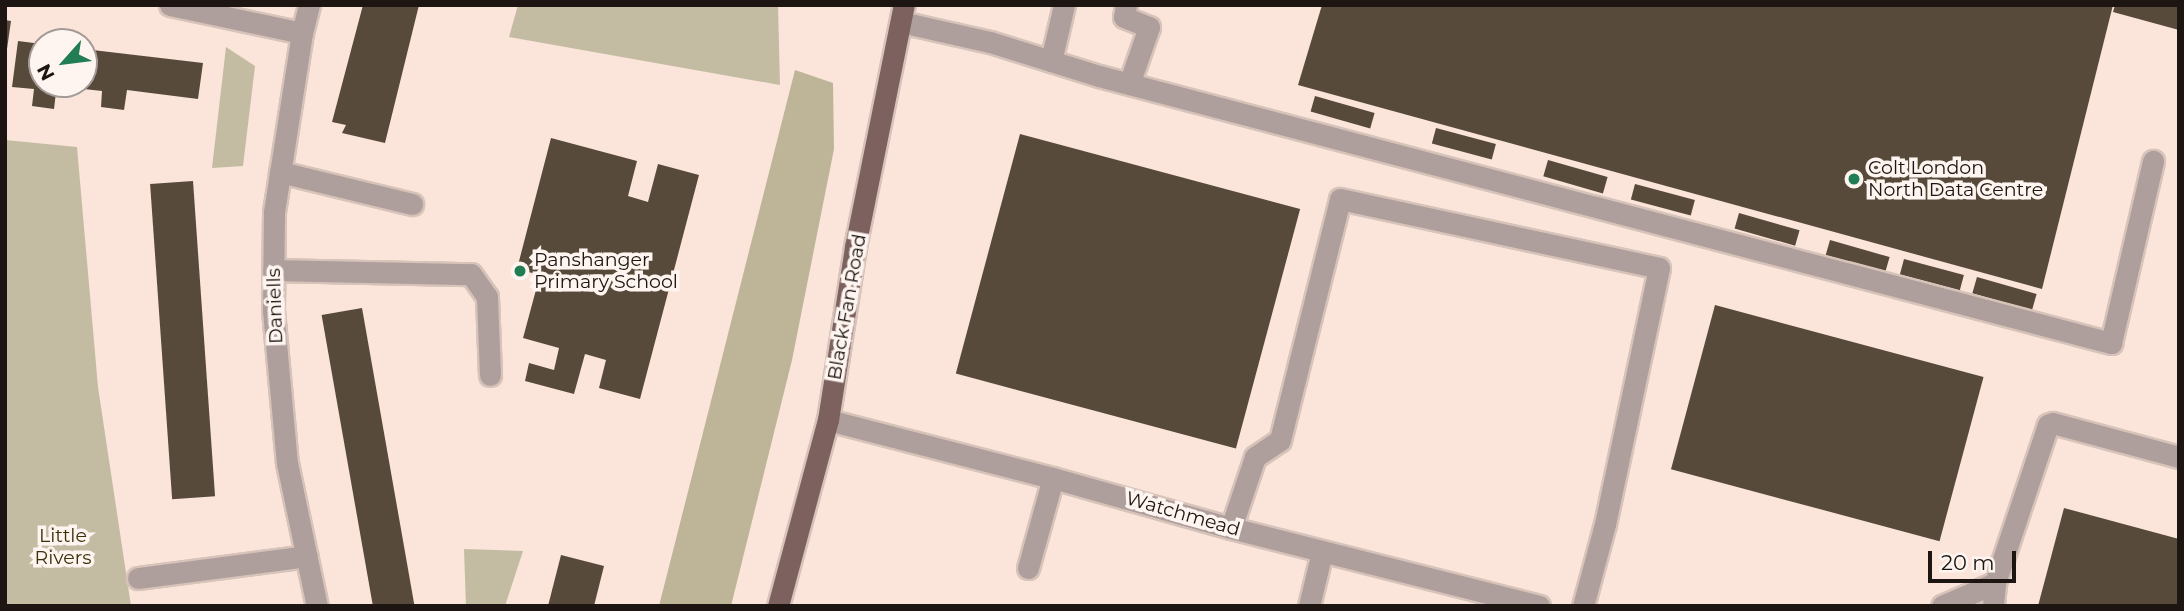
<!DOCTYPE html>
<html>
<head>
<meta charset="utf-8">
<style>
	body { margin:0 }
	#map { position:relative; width:2184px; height:611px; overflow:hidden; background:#fbe4d9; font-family:Montserrat,sans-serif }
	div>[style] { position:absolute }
	.green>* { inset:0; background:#c4bca2 }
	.forest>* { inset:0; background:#beb598 }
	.building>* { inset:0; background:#574a3b; transform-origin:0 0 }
	.roads { filter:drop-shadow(2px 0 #d7c3b9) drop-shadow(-2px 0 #d7c3b9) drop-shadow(0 2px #d7c3b9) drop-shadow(0 -2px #d7c3b9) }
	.minor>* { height:21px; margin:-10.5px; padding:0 10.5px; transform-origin:10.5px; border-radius:10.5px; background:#ae9f9d }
	.major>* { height:21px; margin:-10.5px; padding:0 10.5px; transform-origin:10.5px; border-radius:10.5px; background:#7c615e }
	.dots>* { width:19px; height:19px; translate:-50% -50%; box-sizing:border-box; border:4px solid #fef5f0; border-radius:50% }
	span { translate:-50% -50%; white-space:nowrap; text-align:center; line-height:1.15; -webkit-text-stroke:7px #fef5f0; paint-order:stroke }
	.poi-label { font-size:19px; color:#1c1511 }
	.left { translate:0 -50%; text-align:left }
	.street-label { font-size:19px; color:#1c1511 }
	.park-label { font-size:19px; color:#3c3009 }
	.frame { position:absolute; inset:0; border:7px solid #1c1511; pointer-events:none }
	.north { position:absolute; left:28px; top:28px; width:70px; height:70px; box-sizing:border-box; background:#fef5f0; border:2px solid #a49b97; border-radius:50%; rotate:242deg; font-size:19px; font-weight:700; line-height:28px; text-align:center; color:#1c1511 }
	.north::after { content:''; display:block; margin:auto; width:24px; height:32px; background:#217d53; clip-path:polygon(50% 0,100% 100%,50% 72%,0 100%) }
	.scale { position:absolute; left:1928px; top:551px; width:88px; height:32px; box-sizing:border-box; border:4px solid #1c1511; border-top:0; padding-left:9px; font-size:21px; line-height:24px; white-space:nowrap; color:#1c1511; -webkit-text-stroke:5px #fef5f0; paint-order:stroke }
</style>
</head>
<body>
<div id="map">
	<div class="green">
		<i style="clip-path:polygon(518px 5px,778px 5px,780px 85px,509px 37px)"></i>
		<i style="clip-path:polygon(226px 47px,255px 66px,243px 166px,212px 168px)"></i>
		<i style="clip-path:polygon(5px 140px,77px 147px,98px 387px,131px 606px,5px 606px)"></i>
		<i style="clip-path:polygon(464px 549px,523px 551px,505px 606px,466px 606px)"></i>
	</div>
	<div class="forest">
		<i style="clip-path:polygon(795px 70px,833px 83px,834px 149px,792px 360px,731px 606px,659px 606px)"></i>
	</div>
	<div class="building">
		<i style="clip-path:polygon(363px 5px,419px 5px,385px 143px,342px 133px,346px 125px,332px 122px)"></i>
		<i style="clip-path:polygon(1322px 5px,2113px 5px,2042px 289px,1298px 85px)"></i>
		<i style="clip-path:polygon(2115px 5px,2179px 5px,2179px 30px,2113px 12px)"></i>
		<i style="clip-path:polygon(5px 20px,11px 21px,7px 49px,5px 49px)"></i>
		<i style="clip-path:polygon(18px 41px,42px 44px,42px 84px,57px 84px,54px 109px,32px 106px,34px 89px,12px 87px)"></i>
		<i style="clip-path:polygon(84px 49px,203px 63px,198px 99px,127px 90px,124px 110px,101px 107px,102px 91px,57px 86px,84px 84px)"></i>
		<i style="left:1315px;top:96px;width:62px;height:16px;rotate:16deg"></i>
		<i style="left:1436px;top:128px;width:62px;height:16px;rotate:15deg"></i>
		<i style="left:1020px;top:134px;width:290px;height:248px;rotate:15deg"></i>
		<i style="clip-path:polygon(551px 138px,637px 161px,628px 196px,648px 202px,658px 164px,699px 175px,640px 399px,599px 388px,606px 360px,585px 354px,574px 394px,525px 381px,529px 363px,554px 370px,559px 348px,523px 338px,540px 275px,517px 269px)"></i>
		<i style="left:1548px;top:160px;width:62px;height:17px;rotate:16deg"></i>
		<i style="left:193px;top:181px;width:316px;height:43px;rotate:86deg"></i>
		<i style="left:1635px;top:184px;width:62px;height:16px;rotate:15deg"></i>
		<i style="left:1739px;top:213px;width:63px;height:16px;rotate:16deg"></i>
		<i style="left:1830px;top:240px;width:62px;height:16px;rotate:16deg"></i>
		<i style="left:1904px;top:259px;width:62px;height:16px;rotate:15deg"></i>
		<i style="left:1977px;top:277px;width:62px;height:17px;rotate:16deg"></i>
		<i style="left:1715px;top:305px;width:278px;height:170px;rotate:15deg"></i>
		<i style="left:362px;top:308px;width:303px;height:41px;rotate:80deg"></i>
		<i style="clip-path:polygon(2064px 508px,2179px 539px,2179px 606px,2038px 606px)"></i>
		<i style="clip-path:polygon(561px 555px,604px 566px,594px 606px,548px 606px)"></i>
	</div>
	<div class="roads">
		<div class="minor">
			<i style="left:170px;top:5px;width:135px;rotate:12deg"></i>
			<i style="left:309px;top:5px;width:29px;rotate:104deg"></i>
			<i style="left:302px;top:33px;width:181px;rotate:98.9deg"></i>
			<i style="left:274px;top:212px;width:98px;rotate:90.6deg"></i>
			<i style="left:273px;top:310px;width:154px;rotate:84.8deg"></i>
			<i style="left:287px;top:463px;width:146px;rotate:78.2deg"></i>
			<i style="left:1126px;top:5px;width:12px;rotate:99deg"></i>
			<i style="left:1124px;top:17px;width:27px;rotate:22deg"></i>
			<i style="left:1149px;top:27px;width:60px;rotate:109.3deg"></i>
			<i style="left:901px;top:22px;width:91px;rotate:12.7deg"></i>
			<i style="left:990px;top:42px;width:114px;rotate:17.3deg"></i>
			<i style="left:1099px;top:76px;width:1047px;rotate:14.78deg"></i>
			<i style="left:2111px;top:343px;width:187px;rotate:-77deg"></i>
			<i style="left:1051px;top:61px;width:57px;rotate:-76.9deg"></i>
			<i style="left:280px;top:172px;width:136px;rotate:13.6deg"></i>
			<i style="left:273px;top:270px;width:198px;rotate:1.2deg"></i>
			<i style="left:471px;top:274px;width:28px;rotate:55deg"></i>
			<i style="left:487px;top:297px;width:78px;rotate:87.8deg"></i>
			<i style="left:828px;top:420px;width:232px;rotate:14.5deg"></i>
			<i style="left:1053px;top:478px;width:185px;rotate:15.7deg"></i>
			<i style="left:1231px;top:528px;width:318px;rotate:14.2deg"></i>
			<i style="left:1231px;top:528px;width:75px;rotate:-71.3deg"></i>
			<i style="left:1255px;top:457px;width:30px;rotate:-34deg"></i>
			<i style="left:1280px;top:440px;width:248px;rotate:-76deg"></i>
			<i style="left:1340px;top:199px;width:326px;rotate:12.2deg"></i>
			<i style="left:1659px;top:268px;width:262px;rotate:101.9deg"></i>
			<i style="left:1605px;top:524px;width:85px;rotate:105deg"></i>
			<i style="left:1028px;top:568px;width:93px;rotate:-74.5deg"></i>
			<i style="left:138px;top:578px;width:170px;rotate:-7.4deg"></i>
			<i style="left:1309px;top:606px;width:56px;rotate:-76.5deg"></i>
			<i style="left:1942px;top:606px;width:58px;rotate:-23.5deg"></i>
			<i style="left:1993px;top:606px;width:23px;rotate:-85deg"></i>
			<i style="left:1995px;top:583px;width:167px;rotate:-71.5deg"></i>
			<i style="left:2048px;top:425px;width:5px;rotate:-22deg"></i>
			<i style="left:2053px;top:423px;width:131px;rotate:15.1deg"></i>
		</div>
		<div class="major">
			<i style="left:778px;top:606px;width:193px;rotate:-75deg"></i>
			<i style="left:828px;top:420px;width:175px;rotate:-81.1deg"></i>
			<i style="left:855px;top:247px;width:247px;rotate:-78.6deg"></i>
		</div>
	</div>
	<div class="dots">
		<i style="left:1854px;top:179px;background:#217d53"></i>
		<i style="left:520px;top:271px;background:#217d53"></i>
	</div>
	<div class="poi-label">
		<span class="left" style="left:1868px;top:179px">Colt London<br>North Data Centre</span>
		<span class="left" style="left:534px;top:271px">Panshanger<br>Primary School</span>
	</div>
	<div class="street-label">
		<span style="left:275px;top:306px;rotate:-92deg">Daniells</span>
		<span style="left:847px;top:307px;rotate:-80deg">Black Fan Road</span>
		<span style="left:1183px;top:514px;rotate:16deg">Watchmead</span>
	</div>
	<div class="park-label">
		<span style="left:63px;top:547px">Little<br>Rivers</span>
	</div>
	<div class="frame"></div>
	<div class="north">N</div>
	<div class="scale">20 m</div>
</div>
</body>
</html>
